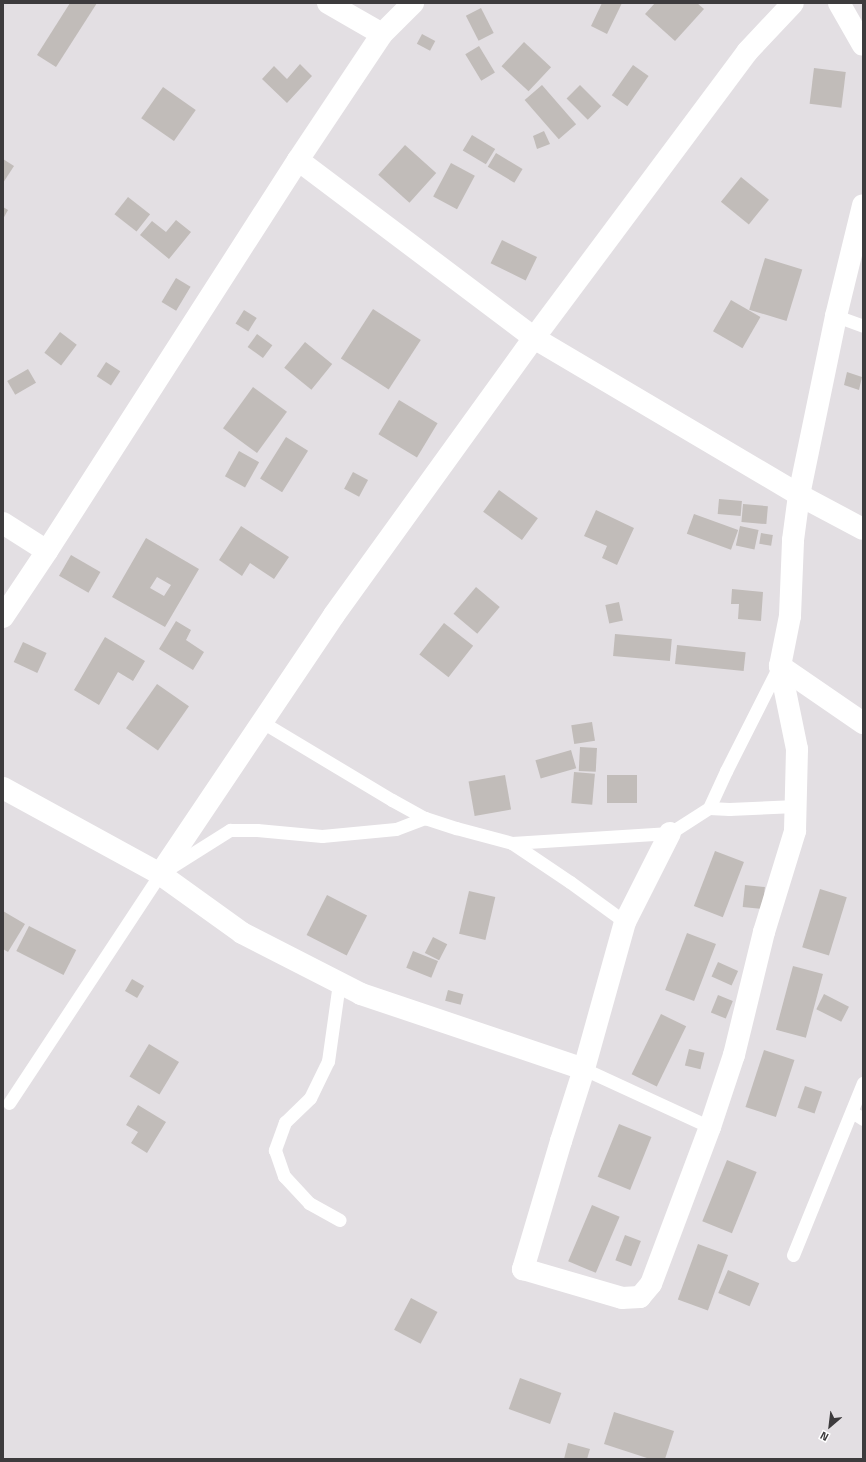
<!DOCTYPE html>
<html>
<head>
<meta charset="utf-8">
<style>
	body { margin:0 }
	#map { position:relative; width:866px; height:1462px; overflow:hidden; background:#e3dfe3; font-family:"Titillium Web",sans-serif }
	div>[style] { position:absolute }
	.building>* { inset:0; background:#c1bcb9; transform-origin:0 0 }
	.service>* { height:13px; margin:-6.5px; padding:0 6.5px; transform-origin:6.5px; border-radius:6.5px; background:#fff }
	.minor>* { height:22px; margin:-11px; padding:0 11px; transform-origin:11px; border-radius:11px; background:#fff }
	span { translate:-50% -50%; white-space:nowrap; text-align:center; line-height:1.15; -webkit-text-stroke:3px #fff; paint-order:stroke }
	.frame { position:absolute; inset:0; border:4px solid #3d3b3d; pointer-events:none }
	.north { position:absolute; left:810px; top:1406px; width:40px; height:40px; -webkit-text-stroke:3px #fff; paint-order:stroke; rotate:208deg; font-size:11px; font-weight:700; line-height:16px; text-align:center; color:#3d3b3d }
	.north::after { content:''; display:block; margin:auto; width:14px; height:18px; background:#3d3b3d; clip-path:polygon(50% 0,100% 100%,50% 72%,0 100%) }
</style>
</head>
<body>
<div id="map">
	<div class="building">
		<i style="clip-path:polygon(70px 3px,97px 3px,56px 67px,37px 55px)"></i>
		<i style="clip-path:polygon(602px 3px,622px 3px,607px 34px,591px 26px)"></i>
		<i style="clip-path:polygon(655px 3px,697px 3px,704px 9px,675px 41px,645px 14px)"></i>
		<i style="left:481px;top:8px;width:28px;height:17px;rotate:63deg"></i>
		<i style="left:422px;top:34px;width:15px;height:11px;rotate:28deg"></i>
		<i style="left:524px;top:42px;width:37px;height:33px;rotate:43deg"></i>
		<i style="left:479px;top:46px;width:31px;height:16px;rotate:59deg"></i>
		<i style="clip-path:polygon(300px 64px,312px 76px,287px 103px,262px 79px,274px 66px,287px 79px)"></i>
		<i style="left:633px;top:65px;width:19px;height:37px;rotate:35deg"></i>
		<i style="left:814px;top:68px;width:32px;height:36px;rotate:7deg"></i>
		<i style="left:542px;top:85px;width:52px;height:23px;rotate:49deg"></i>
		<i style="left:580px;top:85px;width:30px;height:19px;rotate:45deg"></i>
		<i style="left:163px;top:87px;width:40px;height:38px;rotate:35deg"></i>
		<i style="clip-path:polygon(544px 131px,550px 144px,537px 149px,533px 136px)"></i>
		<i style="left:472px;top:135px;width:27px;height:18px;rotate:31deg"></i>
		<i style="left:405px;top:145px;width:42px;height:40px;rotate:42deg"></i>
		<i style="left:496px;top:153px;width:31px;height:16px;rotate:31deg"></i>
		<i style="clip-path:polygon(3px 159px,14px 166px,3px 183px)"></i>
		<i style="left:451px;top:163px;width:27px;height:38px;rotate:28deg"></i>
		<i style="left:741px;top:177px;width:36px;height:32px;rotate:39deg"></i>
		<i style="left:128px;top:197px;width:28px;height:22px;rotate:38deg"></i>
		<i style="clip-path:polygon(3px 207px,8px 210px,3px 219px)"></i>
		<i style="clip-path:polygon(176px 220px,191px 232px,169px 259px,140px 235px,152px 221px,166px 232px)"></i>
		<i style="left:502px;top:240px;width:39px;height:26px;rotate:26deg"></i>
		<i style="left:765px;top:258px;width:39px;height:54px;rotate:17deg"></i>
		<i style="left:176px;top:278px;width:17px;height:28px;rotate:31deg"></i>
		<i style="left:731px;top:300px;width:34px;height:36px;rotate:30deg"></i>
		<i style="left:373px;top:309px;width:57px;height:59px;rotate:33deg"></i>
		<i style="left:244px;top:310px;width:15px;height:16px;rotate:32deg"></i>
		<i style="left:60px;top:332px;width:21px;height:26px;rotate:37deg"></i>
		<i style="left:257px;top:334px;width:19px;height:16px;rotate:36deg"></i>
		<i style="left:305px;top:342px;width:35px;height:33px;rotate:39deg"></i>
		<i style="left:106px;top:362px;width:17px;height:17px;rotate:33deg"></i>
		<i style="left:28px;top:369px;width:16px;height:24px;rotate:60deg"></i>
		<i style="clip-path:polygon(847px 372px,862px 377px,859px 390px,844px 385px)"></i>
		<i style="left:253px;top:387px;width:42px;height:51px;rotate:36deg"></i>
		<i style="left:399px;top:400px;width:45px;height:40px;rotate:31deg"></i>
		<i style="left:286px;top:437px;width:26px;height:49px;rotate:32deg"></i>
		<i style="left:239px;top:451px;width:23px;height:29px;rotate:29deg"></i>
		<i style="left:353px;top:472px;width:17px;height:19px;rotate:28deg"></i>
		<i style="left:499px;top:490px;width:48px;height:27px;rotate:36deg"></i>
		<i style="left:719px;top:499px;width:23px;height:15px;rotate:5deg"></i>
		<i style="left:743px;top:504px;width:25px;height:18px;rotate:5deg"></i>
		<i style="clip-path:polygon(596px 510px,634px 528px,617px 565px,602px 558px,607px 546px,584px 536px)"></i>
		<i style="left:694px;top:514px;width:47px;height:21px;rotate:20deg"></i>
		<i style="clip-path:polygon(241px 526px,289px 557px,274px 579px,250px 563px,242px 576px,219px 560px)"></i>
		<i style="left:740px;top:526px;width:19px;height:20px;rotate:12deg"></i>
		<i style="left:761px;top:533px;width:12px;height:11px;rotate:9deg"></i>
		<i style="clip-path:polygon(evenodd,146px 538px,199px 569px,165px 627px,112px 597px,146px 538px,157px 577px,171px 585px,164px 596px,150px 588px,157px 577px)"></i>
		<i style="left:71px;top:555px;width:34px;height:24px;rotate:30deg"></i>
		<i style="left:476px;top:587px;width:31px;height:35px;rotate:40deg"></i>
		<i style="clip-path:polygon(732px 589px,763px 592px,761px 621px,738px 619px,739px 604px,731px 604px)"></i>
		<i style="left:619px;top:602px;width:19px;height:14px;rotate:78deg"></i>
		<i style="clip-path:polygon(176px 621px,191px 630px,186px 640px,204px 652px,193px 670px,159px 649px)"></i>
		<i style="left:444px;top:623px;width:37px;height:40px;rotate:38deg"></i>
		<i style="left:615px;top:634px;width:57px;height:22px;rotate:5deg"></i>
		<i style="clip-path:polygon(105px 637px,145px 661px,133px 681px,118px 672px,99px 705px,74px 690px)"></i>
		<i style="left:23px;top:642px;width:26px;height:22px;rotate:25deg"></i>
		<i style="left:677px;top:645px;width:69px;height:19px;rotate:6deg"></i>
		<i style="left:157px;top:684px;width:39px;height:54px;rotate:35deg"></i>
		<i style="left:592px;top:722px;width:19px;height:21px;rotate:81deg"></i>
		<i style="left:580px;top:747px;width:17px;height:24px;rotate:3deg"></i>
		<i style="left:571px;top:750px;width:19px;height:37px;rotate:74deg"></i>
		<i style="left:574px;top:772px;width:21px;height:31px;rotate:5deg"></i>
		<i style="left:505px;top:775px;width:35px;height:37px;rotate:80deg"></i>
		<i style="left:607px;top:775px;width:30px;height:28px"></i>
		<i style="left:715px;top:851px;width:31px;height:59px;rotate:21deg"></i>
		<i style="left:745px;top:885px;width:20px;height:22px;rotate:6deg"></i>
		<i style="left:820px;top:889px;width:28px;height:61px;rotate:17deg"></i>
		<i style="left:469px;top:891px;width:27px;height:44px;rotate:13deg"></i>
		<i style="left:327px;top:895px;width:45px;height:45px;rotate:27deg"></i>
		<i style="clip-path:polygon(3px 911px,25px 924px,8px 952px,3px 949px)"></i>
		<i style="left:29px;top:926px;width:53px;height:28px;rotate:27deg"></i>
		<i style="left:687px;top:933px;width:31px;height:61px;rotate:21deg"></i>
		<i style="left:433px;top:937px;width:16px;height:18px;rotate:27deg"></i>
		<i style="left:413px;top:951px;width:27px;height:18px;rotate:22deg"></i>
		<i style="left:718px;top:962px;width:22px;height:16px;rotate:24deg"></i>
		<i style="left:793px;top:966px;width:31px;height:66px;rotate:15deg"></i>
		<i style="left:132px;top:979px;width:14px;height:14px;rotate:30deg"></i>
		<i style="left:448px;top:990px;width:16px;height:11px;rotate:15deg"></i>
		<i style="left:824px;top:994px;width:28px;height:17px;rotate:27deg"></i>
		<i style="left:718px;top:995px;width:16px;height:19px;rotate:22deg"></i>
		<i style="left:661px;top:1014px;width:28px;height:67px;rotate:26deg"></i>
		<i style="left:149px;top:1044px;width:35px;height:38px;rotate:31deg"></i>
		<i style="left:689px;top:1049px;width:16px;height:17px;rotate:14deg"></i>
		<i style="left:764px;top:1050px;width:32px;height:60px;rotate:18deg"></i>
		<i style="left:805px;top:1086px;width:18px;height:23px;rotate:19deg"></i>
		<i style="clip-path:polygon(138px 1105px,166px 1122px,147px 1153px,131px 1143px,138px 1132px,126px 1125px)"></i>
		<i style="left:619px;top:1124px;width:35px;height:57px;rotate:22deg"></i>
		<i style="left:727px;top:1160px;width:32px;height:66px;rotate:22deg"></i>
		<i style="left:592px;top:1205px;width:30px;height:61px;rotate:23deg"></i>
		<i style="left:625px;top:1235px;width:17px;height:27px;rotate:21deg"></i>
		<i style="left:698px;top:1244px;width:32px;height:59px;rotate:20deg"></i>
		<i style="left:728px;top:1270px;width:34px;height:25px;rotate:23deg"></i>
		<i style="left:411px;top:1298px;width:30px;height:36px;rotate:28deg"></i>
		<i style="left:520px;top:1378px;width:44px;height:33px;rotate:20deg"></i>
		<i style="clip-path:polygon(614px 1412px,674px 1431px,665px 1459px,650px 1459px,604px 1444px)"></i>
		<i style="clip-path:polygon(568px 1443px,590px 1449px,587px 1459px,564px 1459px)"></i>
	</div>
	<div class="service">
		<i style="left:836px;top:316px;width:29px;rotate:20deg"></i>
		<i style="left:262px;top:722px;width:152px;rotate:31deg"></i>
		<i style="left:392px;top:800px;width:38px;rotate:29deg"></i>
		<i style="left:425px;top:818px;width:33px;rotate:18deg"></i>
		<i style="left:456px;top:828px;width:58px;rotate:15deg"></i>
		<i style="left:512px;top:843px;width:158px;rotate:-3.6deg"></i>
		<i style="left:670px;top:833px;width:46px;rotate:-32.7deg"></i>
		<i style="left:709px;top:808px;width:41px;rotate:-65.3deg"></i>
		<i style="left:726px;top:771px;width:118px;rotate:-63.2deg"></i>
		<i style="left:709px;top:808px;width:20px;rotate:3deg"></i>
		<i style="left:729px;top:809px;width:67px;rotate:-2.6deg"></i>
		<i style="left:512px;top:843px;width:70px;rotate:33.9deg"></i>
		<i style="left:570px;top:882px;width:68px;rotate:36deg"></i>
		<i style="left:339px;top:983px;width:79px;rotate:98deg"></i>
		<i style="left:328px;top:1061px;width:41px;rotate:115.9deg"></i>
		<i style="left:310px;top:1098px;width:35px;rotate:136deg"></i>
		<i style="left:285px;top:1122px;width:30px;rotate:110deg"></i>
		<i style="left:275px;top:1150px;width:28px;rotate:71deg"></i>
		<i style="left:284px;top:1176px;width:37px;rotate:47deg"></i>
		<i style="left:309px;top:1203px;width:35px;rotate:29deg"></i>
		<i style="left:584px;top:1069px;width:139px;rotate:24.7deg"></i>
		<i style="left:9px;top:1103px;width:274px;rotate:-56.6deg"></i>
		<i style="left:160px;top:874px;width:83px;rotate:-32.2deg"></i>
		<i style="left:230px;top:830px;width:27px"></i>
		<i style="left:257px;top:830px;width:65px;rotate:5.3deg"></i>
		<i style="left:322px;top:836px;width:74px;rotate:-5.4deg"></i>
		<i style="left:396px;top:829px;width:31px;rotate:-21deg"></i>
		<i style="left:852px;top:1112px;width:13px;rotate:32deg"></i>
		<i style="left:793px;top:1255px;width:186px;rotate:-67.9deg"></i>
	</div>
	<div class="minor">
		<i style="left:328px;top:3px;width:62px;rotate:29.9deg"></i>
		<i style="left:839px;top:3px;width:48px;rotate:60.3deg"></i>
		<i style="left:298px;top:160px;width:296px;rotate:37deg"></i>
		<i style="left:534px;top:338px;width:308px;rotate:30.6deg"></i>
		<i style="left:799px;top:495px;width:72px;rotate:28deg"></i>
		<i style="left:3px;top:523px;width:52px;rotate:32.5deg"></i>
		<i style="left:3px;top:617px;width:79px;rotate:-56.3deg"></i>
		<i style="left:47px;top:551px;width:465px;rotate:-57.3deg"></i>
		<i style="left:298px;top:160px;width:151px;rotate:-56.3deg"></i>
		<i style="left:382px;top:34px;width:44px;rotate:-45deg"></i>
		<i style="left:780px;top:666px;width:101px;rotate:34.5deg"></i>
		<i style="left:3px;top:788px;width:179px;rotate:28.7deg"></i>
		<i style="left:160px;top:874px;width:101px;rotate:35.7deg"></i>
		<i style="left:242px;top:933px;width:134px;rotate:27.1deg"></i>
		<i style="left:361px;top:994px;width:235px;rotate:18.6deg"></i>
		<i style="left:670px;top:833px;width:100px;rotate:116.8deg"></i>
		<i style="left:625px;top:922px;width:153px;rotate:105.6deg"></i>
		<i style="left:584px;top:1069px;width:76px;rotate:107.7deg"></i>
		<i style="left:561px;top:1141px;width:134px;rotate:106.5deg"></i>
		<i style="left:523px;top:1269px;width:103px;rotate:16.3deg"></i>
		<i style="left:622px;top:1298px;width:18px;rotate:-3deg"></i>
		<i style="left:640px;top:1297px;width:17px;rotate:-50deg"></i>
		<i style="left:651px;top:1284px;width:168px;rotate:-69.4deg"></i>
		<i style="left:710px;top:1127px;width:76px;rotate:-71.6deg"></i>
		<i style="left:734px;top:1055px;width:127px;rotate:-76.3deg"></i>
		<i style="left:764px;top:932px;width:106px;rotate:-72.9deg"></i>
		<i style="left:795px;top:831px;width:82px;rotate:-88.6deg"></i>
		<i style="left:797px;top:749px;width:85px;rotate:-101.6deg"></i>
		<i style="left:780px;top:666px;width:51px;rotate:-78.7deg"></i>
		<i style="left:790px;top:616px;width:76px;rotate:-87.7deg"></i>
		<i style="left:793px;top:540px;width:45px;rotate:-82.4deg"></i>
		<i style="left:799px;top:495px;width:183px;rotate:-78.3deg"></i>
		<i style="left:836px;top:316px;width:114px;rotate:-76.3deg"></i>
		<i style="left:160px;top:874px;width:312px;rotate:-56.1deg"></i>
		<i style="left:334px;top:615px;width:342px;rotate:-54.2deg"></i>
		<i style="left:534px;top:338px;width:357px;rotate:-53.3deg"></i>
		<i style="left:747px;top:52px;width:67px;rotate:-46.8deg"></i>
	</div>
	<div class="frame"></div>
	<div class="north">N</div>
</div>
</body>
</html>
